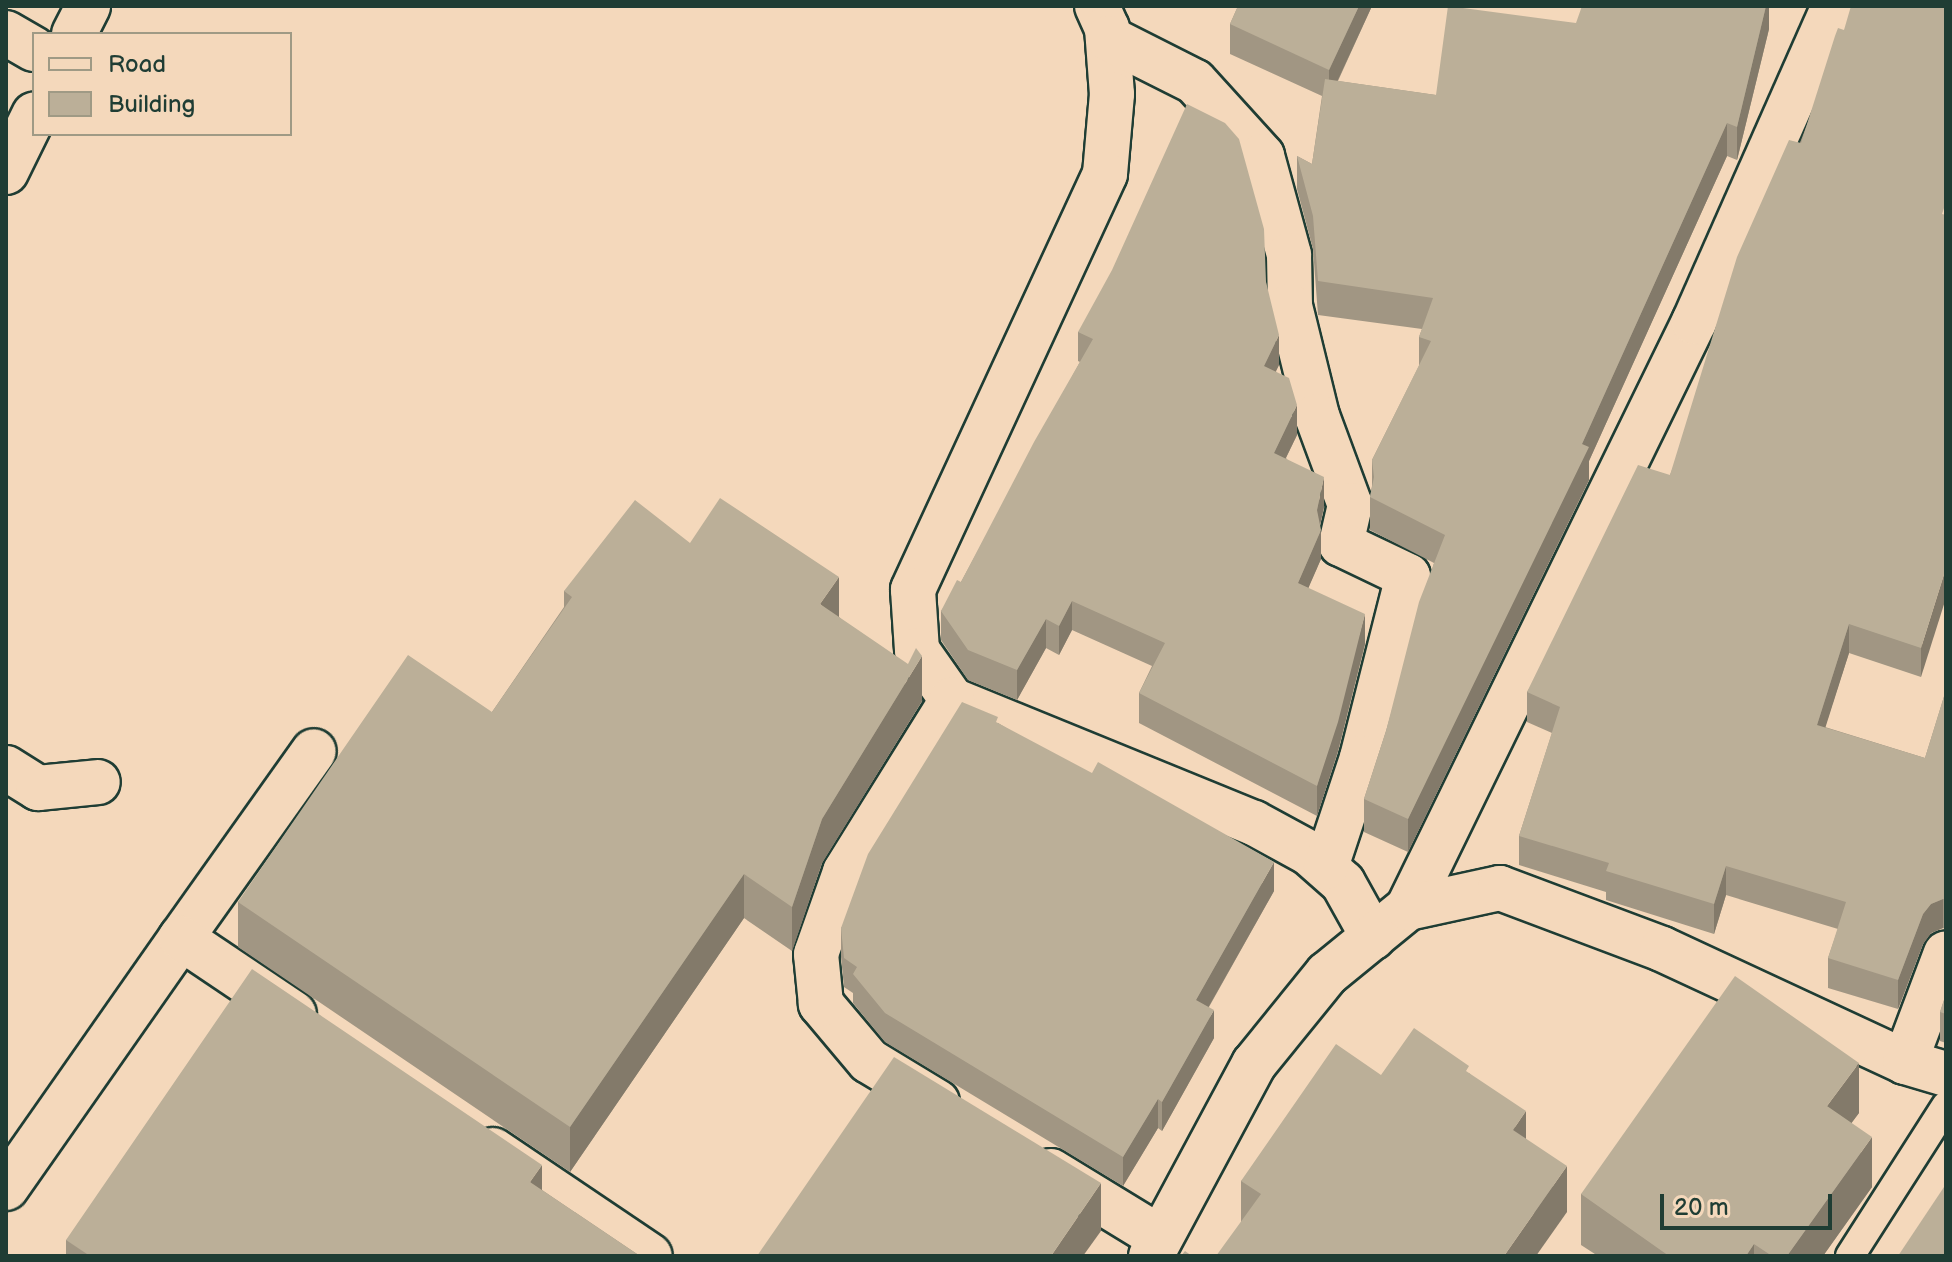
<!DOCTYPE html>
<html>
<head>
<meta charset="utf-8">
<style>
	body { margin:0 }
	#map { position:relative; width:1952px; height:1262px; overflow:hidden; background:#f4d8bb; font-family:"Balsamiq Sans",sans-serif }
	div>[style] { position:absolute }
	.roads { filter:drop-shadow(2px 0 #1f3d34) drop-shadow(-2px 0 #1f3d34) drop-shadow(0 2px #1f3d34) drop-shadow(0 -2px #1f3d34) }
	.lane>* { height:28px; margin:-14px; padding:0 14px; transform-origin:14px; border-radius:14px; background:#f4d8bb }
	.street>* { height:44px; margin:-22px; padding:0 22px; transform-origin:22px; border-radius:22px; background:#f4d8bb }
	.secondary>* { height:44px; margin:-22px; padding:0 22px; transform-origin:22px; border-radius:22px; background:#f4d8bb }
	.wall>* { inset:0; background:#a19683 }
	.shaded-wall>* { inset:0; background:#837a6a }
	.building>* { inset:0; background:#bbaf98 }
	span { translate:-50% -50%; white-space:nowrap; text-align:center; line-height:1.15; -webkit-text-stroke:6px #f4d8bb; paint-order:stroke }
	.frame { position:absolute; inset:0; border:8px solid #1f3d34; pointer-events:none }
	.legend { position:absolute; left:32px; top:32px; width:260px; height:104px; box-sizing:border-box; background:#f4d8bb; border:2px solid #9f9a85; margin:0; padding:10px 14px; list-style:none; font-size:24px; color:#1f3d34 }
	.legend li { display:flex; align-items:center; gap:16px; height:40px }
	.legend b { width:40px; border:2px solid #9f9a85 }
	.scale { position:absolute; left:1660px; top:1194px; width:172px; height:36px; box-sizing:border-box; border:4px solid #1f3d34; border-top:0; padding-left:10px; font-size:24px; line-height:28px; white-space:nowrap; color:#1f3d34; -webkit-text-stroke:6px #f4d8bb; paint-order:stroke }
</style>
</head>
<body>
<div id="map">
	<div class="roads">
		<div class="lane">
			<i style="left:1850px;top:1256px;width:178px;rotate:-57.4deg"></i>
		</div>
		<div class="street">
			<i style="left:1097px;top:6px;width:24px;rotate:66deg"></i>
			<i style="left:1107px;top:28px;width:66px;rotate:85.7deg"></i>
			<i style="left:1112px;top:94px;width:80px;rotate:95deg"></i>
			<i style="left:1105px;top:174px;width:458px;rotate:114.8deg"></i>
			<i style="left:913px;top:590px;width:60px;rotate:86.2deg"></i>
			<i style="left:917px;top:650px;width:61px;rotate:55deg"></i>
			<i style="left:952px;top:700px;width:326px;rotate:22.2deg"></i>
			<i style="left:1254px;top:823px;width:63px;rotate:28.6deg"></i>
			<i style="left:1309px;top:853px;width:45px;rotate:41.4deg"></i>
			<i style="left:1343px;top:883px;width:62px;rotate:60.9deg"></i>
			<i style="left:6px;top:33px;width:32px;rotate:30deg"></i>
			<i style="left:1108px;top:38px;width:97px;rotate:26.8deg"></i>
			<i style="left:1195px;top:82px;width:100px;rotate:47.8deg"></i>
			<i style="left:1262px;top:156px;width:103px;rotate:74.7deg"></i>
			<i style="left:1289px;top:255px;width:51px;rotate:88.9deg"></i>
			<i style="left:1290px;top:306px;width:113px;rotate:76.2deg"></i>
			<i style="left:1317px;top:416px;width:95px;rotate:69.7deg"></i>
			<i style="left:1350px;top:505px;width:40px;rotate:103deg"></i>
			<i style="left:1341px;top:544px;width:74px;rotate:25.5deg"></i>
			<i style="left:1408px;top:576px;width:188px;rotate:104.2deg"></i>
			<i style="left:1362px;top:758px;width:115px;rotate:108.3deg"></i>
			<i style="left:6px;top:768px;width:38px;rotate:32deg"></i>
			<i style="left:38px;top:788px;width:60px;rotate:-5.7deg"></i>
			<i style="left:1408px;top:908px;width:652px;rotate:-63.99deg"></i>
			<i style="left:1694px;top:322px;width:346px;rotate:-66.1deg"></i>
			<i style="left:181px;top:938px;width:229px;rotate:-54.6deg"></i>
			<i style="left:1905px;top:1062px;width:116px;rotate:-69.4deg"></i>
			<i style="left:937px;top:1102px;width:79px;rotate:-148.9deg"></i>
			<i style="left:869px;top:1061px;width:75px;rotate:-130.1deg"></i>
			<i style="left:821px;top:1004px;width:50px;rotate:-95.7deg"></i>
			<i style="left:816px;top:954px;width:87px;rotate:-70.5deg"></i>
			<i style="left:845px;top:872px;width:203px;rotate:-58.1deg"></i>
			<i style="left:493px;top:1150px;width:189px;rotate:34deg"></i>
			<i style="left:1051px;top:1171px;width:127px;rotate:31.4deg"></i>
			<i style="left:6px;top:1188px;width:305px;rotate:-55deg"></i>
			<i style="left:181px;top:938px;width:136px;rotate:33.9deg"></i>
			<i style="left:1151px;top:1256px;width:218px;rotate:-61.8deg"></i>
			<i style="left:1254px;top:1064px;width:116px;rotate:-51deg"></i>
			<i style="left:1327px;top:974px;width:104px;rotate:-39.2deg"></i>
			<i style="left:1408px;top:908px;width:94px;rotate:-12.3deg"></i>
			<i style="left:1500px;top:888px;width:173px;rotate:20.6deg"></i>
			<i style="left:1662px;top:949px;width:268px;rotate:24.9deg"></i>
			<i style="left:1905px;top:1062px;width:43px;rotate:16.3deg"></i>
		</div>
		<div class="secondary">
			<i style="left:74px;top:34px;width:31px;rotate:-63deg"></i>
			<i style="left:6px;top:172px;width:64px;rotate:-63.8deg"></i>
		</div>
	</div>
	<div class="wall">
		<i style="clip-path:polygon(1238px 6px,1372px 6px,1338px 81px,1436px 95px,1576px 23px,1769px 6px,1769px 29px,1737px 160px,1727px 156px,1589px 461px,1589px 480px,1408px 852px,1364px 832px,1364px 799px,1386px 731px,1434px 563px,1370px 530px,1370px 497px,1372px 486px,1372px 460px,1419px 366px,1419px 337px,1422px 329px,1318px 315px,1313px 249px,1297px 189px,1297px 156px,1312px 164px,1322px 96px,1230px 54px,1230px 24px)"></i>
		<i style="clip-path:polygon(1941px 6px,1921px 677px,1849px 653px,1825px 727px,1925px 758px,1946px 690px,1946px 929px,1943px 928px,1931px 933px,1923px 944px,1898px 1009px,1828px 988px,1828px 958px,1838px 929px,1726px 895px,1714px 934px,1606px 900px,1606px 892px,1519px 865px,1519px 836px,1552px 733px,1527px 722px,1527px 692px,1670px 475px,1844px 30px)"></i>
		<i style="clip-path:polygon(1266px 282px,1279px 365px,1276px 371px,1297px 435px,1286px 458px,1324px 507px,1320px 524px,1321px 559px,1308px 588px,1365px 644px,1338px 751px,1317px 816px,1139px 723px,1139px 693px,1152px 666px,1072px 630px,1059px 655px,1046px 648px,1017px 700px,968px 680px,941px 640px,941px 611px,961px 582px,1080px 362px,1078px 361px,1078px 332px)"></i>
		<i style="clip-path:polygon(690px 543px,839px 617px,922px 701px,822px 863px,792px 951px,744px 918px,570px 1172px,238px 947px,238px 902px,492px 712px,564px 607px,564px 591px)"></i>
		<i style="clip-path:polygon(998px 723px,1274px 891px,1209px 1007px,1214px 1038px,1162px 1131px,1158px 1128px,1123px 1186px,885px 1042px,853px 1003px,853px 993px,844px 987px,841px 957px,841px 928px)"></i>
		<i style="clip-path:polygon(1946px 994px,1946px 1043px,1940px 1041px,1940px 1012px)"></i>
		<i style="clip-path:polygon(1469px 1073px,1526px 1139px,1567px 1212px,1241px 1223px,1241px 1181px,1381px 1075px)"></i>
		<i style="clip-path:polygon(1859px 1113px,1851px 1123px,1872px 1187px,1823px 1256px,1598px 1256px,1581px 1245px,1581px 1194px)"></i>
		<i style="clip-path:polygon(542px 1190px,640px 1256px,66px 1256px,66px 1240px)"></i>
	</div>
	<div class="shaded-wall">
		<i style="clip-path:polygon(1359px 6px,1372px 6px,1329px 99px,1329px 70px)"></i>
		<i style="clip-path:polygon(1766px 6px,1769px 6px,1769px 29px,1737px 160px,1737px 127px)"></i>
		<i style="clip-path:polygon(1727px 123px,1727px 156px,1589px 461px,1589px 480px,1408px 852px,1408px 819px,1582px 444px)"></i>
		<i style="clip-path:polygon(1279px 335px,1279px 365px,1264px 395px,1264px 366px)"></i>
		<i style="clip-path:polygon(1297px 405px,1297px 435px,1274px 482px,1274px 453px)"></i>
		<i style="clip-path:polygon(1324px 477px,1324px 507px,1317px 539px,1317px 510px)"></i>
		<i style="clip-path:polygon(1321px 530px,1321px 559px,1298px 612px,1298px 583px)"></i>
		<i style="clip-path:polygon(1946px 568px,1946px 598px,1921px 677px,1921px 648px)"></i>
		<i style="clip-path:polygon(839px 577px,839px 621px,820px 604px)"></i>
		<i style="clip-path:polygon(1072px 601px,1072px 630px,1059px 655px,1059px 626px)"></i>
		<i style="clip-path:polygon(1365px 614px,1365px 644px,1338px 751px,1317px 816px,1317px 786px)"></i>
		<i style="clip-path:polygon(1046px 619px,1046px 648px,1017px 700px,1017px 670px)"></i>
		<i style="clip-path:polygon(1849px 624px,1849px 653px,1817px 754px,1817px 725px)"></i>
		<i style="clip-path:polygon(922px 656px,922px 701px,822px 863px,792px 951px,792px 907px,822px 819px)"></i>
		<i style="clip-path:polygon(1274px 862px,1274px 891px,1196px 1029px,1196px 1000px)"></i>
		<i style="clip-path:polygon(1726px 866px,1726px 895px,1714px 934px,1714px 904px)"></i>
		<i style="clip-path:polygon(744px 874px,744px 918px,570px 1172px,570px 1127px)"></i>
		<i style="clip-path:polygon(1943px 899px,1943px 928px,1931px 933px,1923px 944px,1898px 1009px,1898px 980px,1923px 914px,1931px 904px)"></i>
		<i style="clip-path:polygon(1214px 1010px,1214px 1038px,1162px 1131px,1162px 1102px)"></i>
		<i style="clip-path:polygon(1859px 1063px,1859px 1113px,1827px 1156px,1827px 1106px)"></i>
		<i style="clip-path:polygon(1158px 1099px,1158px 1128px,1123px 1186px,1123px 1157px)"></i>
		<i style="clip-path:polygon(1526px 1111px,1526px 1158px,1513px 1130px)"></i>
		<i style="clip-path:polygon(1872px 1137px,1872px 1187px,1823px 1256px,1787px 1256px)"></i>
		<i style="clip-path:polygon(542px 1165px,542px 1213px,530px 1182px)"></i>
		<i style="clip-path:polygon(1567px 1166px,1567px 1212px,1536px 1256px,1504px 1256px)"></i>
		<i style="clip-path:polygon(1101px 1183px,1101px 1231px,1083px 1256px,1051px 1256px)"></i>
		<i style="clip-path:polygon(1754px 1244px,1754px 1256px,1746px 1256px)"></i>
	</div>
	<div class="building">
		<i style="clip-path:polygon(1238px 6px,1359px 6px,1329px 70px,1230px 24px)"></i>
		<i style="clip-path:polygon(1448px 6px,1576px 23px,1582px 6px,1766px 6px,1737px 127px,1727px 123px,1582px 444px,1589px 447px,1408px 819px,1364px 799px,1386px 731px,1419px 602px,1445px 535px,1370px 497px,1374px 477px,1372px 460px,1431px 341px,1419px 337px,1433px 298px,1318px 281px,1313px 216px,1297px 156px,1312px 164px,1325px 79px,1436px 95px)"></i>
		<i style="clip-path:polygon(1851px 6px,1941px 6px,1946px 7px,1946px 202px,1942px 214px,1946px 215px,1946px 568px,1921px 648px,1849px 624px,1817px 725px,1925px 758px,1946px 690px,1946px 899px,1943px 899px,1931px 904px,1923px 914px,1898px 980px,1828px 958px,1846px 902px,1726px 866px,1714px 904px,1606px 871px,1609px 863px,1519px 836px,1560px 707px,1527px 692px,1638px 465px,1670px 475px,1737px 257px,1789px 140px,1801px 143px,1835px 36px,1838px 28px,1844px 30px)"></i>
		<i style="clip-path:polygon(1187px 104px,1225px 123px,1239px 139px,1264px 229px,1266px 282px,1279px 335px,1264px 366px,1289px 378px,1297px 405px,1274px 453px,1324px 477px,1317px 510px,1321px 530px,1298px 583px,1365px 614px,1338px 722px,1317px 786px,1139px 693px,1165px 643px,1072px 601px,1059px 626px,1046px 619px,1017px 670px,968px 650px,941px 611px,957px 580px,961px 582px,1034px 442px,1093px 339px,1078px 332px,1112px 270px)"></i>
		<i style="clip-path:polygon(720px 498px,839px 577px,820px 604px,908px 664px,916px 648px,922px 656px,822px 819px,792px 907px,744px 874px,570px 1127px,238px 902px,408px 655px,492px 712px,572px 597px,564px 591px,635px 500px,690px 543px)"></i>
		<i style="clip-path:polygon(962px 702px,998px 717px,996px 722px,1092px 773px,1098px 762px,1274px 862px,1196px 1000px,1214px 1010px,1162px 1102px,1158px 1099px,1123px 1157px,885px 1013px,853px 974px,857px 967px,844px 958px,841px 928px,868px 854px)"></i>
		<i style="clip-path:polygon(252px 969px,542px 1165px,530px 1182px,640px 1256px,90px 1256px,66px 1240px)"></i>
		<i style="clip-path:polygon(1735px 976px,1859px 1063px,1827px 1106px,1872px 1137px,1787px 1256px,1772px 1256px,1754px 1244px,1746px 1256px,1669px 1256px,1581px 1194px)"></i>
		<i style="clip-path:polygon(1946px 994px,1946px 1014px,1940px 1012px)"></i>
		<i style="clip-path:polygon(1414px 1028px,1469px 1066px,1466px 1071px,1526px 1111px,1513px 1130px,1567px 1166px,1504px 1256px,1216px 1256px,1261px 1194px,1241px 1181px,1336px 1044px,1381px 1075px)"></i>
		<i style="clip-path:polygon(894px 1057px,1101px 1183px,1051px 1256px,757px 1256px)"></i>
		<i style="clip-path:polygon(1946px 1184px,1946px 1256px,1898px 1256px)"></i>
		<i style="clip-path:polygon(1185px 1251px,1192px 1256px,1181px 1256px)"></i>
	</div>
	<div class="frame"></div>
	<ul class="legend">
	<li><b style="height:10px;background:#f4d8bb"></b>Road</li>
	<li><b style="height:22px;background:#bbaf98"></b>Building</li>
	</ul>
	<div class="scale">20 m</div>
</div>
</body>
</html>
